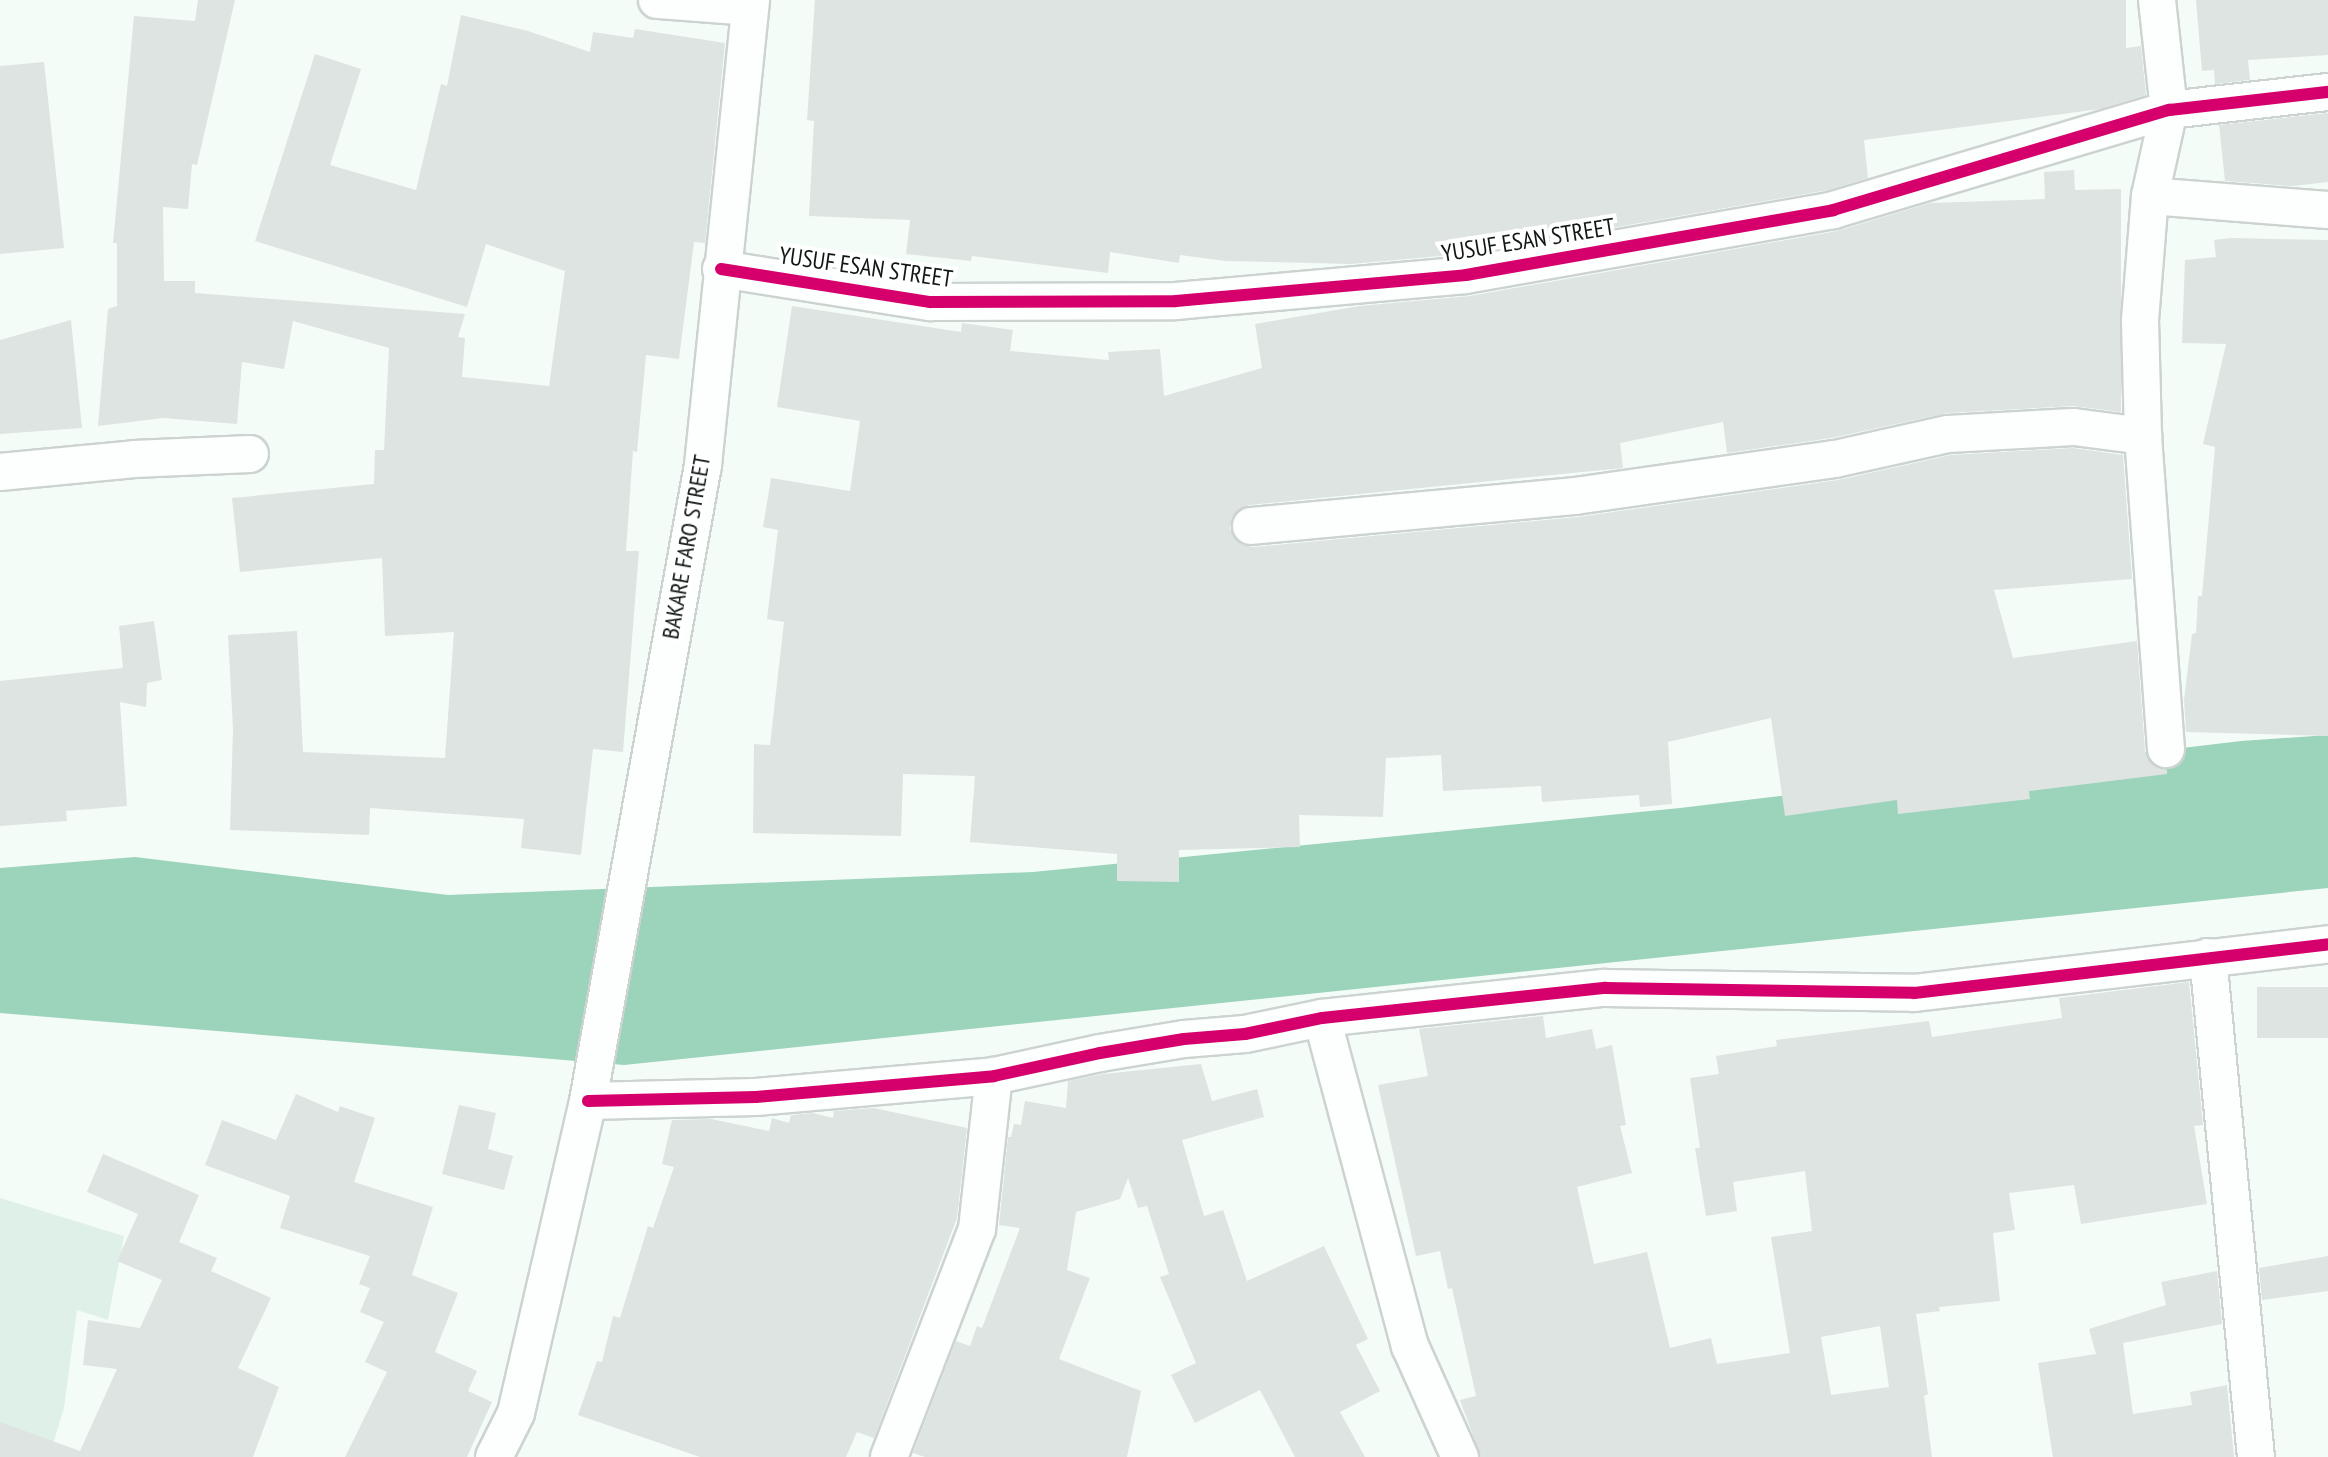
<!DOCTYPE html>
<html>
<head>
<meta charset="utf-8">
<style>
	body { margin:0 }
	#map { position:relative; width:2328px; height:1457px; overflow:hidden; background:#f4fcf8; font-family:"PT Sans Narrow",sans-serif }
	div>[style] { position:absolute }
	.built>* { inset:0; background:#def0e8 }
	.water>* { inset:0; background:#9cd3bb }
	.building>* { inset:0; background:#dee4e1; transform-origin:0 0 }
	.roads { filter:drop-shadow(2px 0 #ccd3d0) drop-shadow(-2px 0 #ccd3d0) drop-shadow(0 2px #ccd3d0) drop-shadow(0 -2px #ccd3d0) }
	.minor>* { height:36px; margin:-18px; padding:0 18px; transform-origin:18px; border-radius:18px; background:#fdfffe }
	.cycleway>* { height:12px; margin:-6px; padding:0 6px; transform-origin:6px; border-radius:6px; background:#d6006c }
	span { translate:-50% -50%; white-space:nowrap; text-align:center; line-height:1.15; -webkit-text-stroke:8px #fff; paint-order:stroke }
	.street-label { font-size:24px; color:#101714 }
</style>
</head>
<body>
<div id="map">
	<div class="built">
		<i style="clip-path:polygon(0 1198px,124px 1236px,108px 1320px,77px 1310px,64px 1408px,49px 1457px,0 1457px)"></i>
	</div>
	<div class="water">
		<i style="clip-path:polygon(2328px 735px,2328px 888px,624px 1065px,0 1013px,0 868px,135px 857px,448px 895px,1033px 872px,1680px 808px,2241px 741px)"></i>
	</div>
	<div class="building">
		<i style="clip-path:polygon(198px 0,235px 0,197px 165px,192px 164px,188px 209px,163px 207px,164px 281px,195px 281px,195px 293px,465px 314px,458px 337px,465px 338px,462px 377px,549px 386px,565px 271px,486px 244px,467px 307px,255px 241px,315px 54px,361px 69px,330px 165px,416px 190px,441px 84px,447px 86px,461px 15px,528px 31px,590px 52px,593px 32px,633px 38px,635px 29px,725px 43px,705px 243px,694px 242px,679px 359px,646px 355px,637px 452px,633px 451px,626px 551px,639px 551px,623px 752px,593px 749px,581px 855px,521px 848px,524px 819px,370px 808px,369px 835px,230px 830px,233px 729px,228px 635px,297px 631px,303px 752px,445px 758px,454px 632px,385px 636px,382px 558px,240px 572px,232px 498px,374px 484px,375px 450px,384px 450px,389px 348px,293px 321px,284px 369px,242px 362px,237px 424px,163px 418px,98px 426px,108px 309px,117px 306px,117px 243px,113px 243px,134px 16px,195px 21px)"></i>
		<i style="clip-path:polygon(815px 0,2126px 0,2126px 48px,2141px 46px,2146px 95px,2100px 109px,1864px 140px,1868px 178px,1828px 190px,1463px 254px,1351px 264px,1225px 261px,1180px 255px,1179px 263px,1110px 252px,1108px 273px,972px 256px,971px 261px,906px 254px,910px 220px,809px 216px,814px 121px,807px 120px)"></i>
		<i style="clip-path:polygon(2196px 0,2328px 0,2328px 55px,2248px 60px,2250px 80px,2215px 84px,2214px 70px,2202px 71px)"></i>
		<i style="clip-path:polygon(44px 62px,64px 248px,0 254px,0 66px)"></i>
		<i style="clip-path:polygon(2328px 113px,2328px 182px,2293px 186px,2225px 181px,2219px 125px)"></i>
		<i style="clip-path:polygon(2074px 170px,2075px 190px,2121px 189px,2121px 412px,2073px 406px,1947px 413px,1831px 438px,1727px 453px,1723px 422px,1620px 443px,1623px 468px,1249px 505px,1232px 517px,1230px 529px,1242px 545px,1253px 547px,1578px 517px,1838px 480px,1951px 455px,2073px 448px,2123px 455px,2132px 579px,1994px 590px,2013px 658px,2137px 641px,2145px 751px,2149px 761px,2167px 770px,2167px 774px,2029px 791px,2030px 799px,1898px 814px,1897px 800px,1785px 816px,1771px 718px,1668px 742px,1672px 804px,1640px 807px,1639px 795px,1542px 802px,1541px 786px,1443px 791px,1441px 755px,1386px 758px,1383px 817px,1299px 815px,1300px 847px,1179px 850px,1179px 882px,1117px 881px,1117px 854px,970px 842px,975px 776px,903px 774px,901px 836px,753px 833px,754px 744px,770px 745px,784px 622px,767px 619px,778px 530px,763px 527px,771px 478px,850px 491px,860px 421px,777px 407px,792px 306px,961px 332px,962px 323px,1013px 330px,1010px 351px,1109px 360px,1108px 352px,1160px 349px,1164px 396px,1262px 368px,1255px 324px,1359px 306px,1470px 296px,1837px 231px,1930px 203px,2045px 199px,2044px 172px)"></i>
		<i style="clip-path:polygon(2231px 238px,2328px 240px,2328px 736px,2186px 732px,2184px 700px,2192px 634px,2196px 633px,2198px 596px,2202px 596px,2215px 447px,2203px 444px,2226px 344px,2182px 343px,2185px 260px,2216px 257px,2214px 240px)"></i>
		<i style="clip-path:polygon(71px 320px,82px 428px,0 434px,0 340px)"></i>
		<i style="clip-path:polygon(154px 621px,162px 680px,147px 683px,146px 707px,120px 702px,127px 806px,66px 811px,67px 821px,0 826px,0 681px,123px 668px,119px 626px)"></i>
		<i style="clip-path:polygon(evenodd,2189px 982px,2203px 1125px,2194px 1126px,2207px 1204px,2081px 1224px,2074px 1185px,2009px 1193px,2015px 1230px,1993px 1233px,2000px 1301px,1939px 1307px,1940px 1311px,1916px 1314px,1928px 1394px,1924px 1396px,1932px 1457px,1481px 1457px,1460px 1400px,1476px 1396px,1452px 1288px,1448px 1289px,1440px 1251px,1416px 1256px,1378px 1085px,1428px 1076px,1419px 1029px,1543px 1016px,1546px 1038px,1592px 1029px,1596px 1049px,1612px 1045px,1626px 1125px,1620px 1126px,1632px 1173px,1577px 1187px,1594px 1264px,1647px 1252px,1670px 1348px,1711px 1338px,1717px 1364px,1790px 1353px,1771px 1237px,1812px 1231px,1805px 1171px,1733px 1182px,1737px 1211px,1706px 1216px,1695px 1148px,1700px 1148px,1690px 1078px,1719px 1074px,1716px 1056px,1777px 1046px,1776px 1040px,1929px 1021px,1932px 1037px,2062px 1018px,2059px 998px,2189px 982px,1880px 1326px,1889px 1387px,1831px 1395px,1821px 1337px,1880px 1326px)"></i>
		<i style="left:2328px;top:987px;width:51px;height:71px;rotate:90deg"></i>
		<i style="clip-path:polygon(1201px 1064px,1212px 1101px,1257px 1089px,1264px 1117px,1182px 1140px,1204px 1216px,1223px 1210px,1247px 1281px,1324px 1246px,1368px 1339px,1356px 1345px,1380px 1391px,1340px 1412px,1365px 1457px,1295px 1457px,1260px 1390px,1195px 1423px,1171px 1375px,1196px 1363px,1160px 1277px,1169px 1274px,1147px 1206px,1138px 1208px,1128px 1178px,1120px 1199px,1076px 1212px,1067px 1270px,1090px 1278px,1059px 1359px,1141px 1391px,1127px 1457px,925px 1457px,913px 1453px,956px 1341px,970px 1346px,977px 1326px,982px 1328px,1020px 1228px,999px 1225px,1008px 1137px,1011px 1137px,1014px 1124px,1021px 1125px,1025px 1101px,1066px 1108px,1068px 1081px,1103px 1074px)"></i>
		<i style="clip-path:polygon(296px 1094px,338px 1112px,340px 1106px,375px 1118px,354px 1182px,433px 1207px,412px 1275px,458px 1293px,435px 1352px,477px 1371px,468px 1391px,492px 1402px,467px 1457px,345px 1457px,387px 1372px,365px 1362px,384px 1322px,360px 1312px,370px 1288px,359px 1284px,370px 1256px,280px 1228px,290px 1196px,205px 1165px,222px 1120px,276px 1140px)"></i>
		<i style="clip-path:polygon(459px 1105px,496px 1113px,488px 1149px,513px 1156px,504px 1190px,442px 1174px)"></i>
		<i style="clip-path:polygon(874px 1108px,967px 1128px,957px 1218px,874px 1438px,857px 1432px,846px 1457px,700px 1457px,578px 1415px,597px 1361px,602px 1362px,613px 1316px,620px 1318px,648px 1226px,653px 1228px,674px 1167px,662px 1164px,672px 1120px,711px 1119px,769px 1131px,772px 1118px,789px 1123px,791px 1115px,813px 1113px,833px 1118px,834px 1111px)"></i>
		<i style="clip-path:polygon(103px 1154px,199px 1195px,179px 1242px,217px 1258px,211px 1271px,271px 1298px,238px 1368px,279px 1387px,253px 1457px,0 1457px,0 1422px,80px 1451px,117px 1369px,83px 1365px,88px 1320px,140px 1328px,162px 1280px,117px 1261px,138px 1214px,87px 1192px)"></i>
		<i style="clip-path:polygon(2328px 1256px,2328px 1291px,2262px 1300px,2259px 1268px)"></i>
		<i style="clip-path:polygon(2217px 1271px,2222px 1324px,2123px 1343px,2133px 1414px,2192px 1405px,2190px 1392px,2227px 1385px,2234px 1457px,2053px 1457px,2038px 1363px,2096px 1354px,2089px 1329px,2166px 1305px,2161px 1282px)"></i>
	</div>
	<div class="roads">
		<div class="minor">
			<i style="left:657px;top:0;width:93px;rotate:4.3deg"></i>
			<i style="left:2157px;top:0;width:111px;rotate:83.8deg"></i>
			<i style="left:2169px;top:110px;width:88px;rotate:102.5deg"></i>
			<i style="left:2150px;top:196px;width:124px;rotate:94.6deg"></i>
			<i style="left:2140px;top:320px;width:116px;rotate:88.5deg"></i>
			<i style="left:2143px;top:436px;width:314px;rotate:85.8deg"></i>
			<i style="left:2150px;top:196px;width:179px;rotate:4.5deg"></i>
			<i style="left:721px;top:269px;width:212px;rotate:9deg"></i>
			<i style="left:930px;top:302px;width:246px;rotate:-0.2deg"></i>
			<i style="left:1176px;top:301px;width:291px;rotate:-5.1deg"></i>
			<i style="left:1466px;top:275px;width:373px;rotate:-10deg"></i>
			<i style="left:1833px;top:210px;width:351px;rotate:-16.6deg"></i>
			<i style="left:2169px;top:110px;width:160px;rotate:-6.5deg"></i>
			<i style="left:0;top:472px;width:135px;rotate:-5.5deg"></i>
			<i style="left:134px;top:459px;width:116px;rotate:-2.5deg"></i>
			<i style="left:1251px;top:526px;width:325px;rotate:-5.3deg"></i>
			<i style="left:1575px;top:496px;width:263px;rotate:-8.1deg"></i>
			<i style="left:1835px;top:459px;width:116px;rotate:-12.5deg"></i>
			<i style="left:1948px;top:434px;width:126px;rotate:-3.2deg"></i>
			<i style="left:2074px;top:427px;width:70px;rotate:7.4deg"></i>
			<i style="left:2208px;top:957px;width:502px;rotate:84.52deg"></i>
			<i style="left:1322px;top:1018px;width:340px;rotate:75deg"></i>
			<i style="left:1410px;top:1346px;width:122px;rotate:65.8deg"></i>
			<i style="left:588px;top:1101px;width:168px;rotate:-1.4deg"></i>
			<i style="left:756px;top:1097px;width:239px;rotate:-5deg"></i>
			<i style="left:994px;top:1076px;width:108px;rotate:-12.2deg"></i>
			<i style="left:1100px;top:1053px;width:85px;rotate:-9.5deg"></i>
			<i style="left:1184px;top:1039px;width:61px;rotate:-4.7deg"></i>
			<i style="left:1245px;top:1034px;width:79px;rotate:-11.7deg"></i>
			<i style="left:1322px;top:1018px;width:285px;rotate:-6.1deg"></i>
			<i style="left:1605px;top:988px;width:309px;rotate:0.9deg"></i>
			<i style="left:1914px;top:993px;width:417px;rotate:-6.7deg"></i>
			<i style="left:494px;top:1457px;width:49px;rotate:-63.4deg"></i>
			<i style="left:516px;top:1413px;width:320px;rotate:-77deg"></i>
			<i style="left:588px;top:1101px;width:646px;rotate:-79.75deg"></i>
			<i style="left:703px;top:465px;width:467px;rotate:-84.1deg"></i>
			<i style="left:889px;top:1457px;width:244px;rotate:-68.9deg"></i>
			<i style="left:977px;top:1229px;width:154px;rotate:-83.7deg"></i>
		</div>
	</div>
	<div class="cycleway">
		<i style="left:721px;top:269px;width:212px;rotate:9deg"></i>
		<i style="left:930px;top:302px;width:246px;rotate:-0.2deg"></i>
		<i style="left:1176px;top:301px;width:291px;rotate:-5.1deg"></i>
		<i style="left:1466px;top:275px;width:373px;rotate:-10deg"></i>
		<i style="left:1833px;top:210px;width:351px;rotate:-16.6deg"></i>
		<i style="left:2169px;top:110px;width:160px;rotate:-6.5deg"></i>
		<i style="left:588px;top:1101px;width:168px;rotate:-1.4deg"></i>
		<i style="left:756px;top:1097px;width:239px;rotate:-5deg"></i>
		<i style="left:994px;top:1076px;width:108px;rotate:-12.2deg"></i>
		<i style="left:1100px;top:1053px;width:85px;rotate:-9.5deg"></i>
		<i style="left:1184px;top:1039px;width:61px;rotate:-4.7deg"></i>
		<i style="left:1245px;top:1034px;width:79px;rotate:-11.7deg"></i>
		<i style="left:1322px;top:1018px;width:285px;rotate:-6.1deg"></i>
		<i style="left:1605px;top:988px;width:309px;rotate:0.9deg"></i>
		<i style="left:1914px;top:993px;width:417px;rotate:-6.7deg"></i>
	</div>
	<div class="street-label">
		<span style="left:1528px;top:240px;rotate:-9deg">YUSUF ESAN STREET</span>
		<span style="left:866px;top:267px;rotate:8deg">YUSUF ESAN STREET</span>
		<span style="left:686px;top:547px;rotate:-80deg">BAKARE FARO STREET</span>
	</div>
</div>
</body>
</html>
